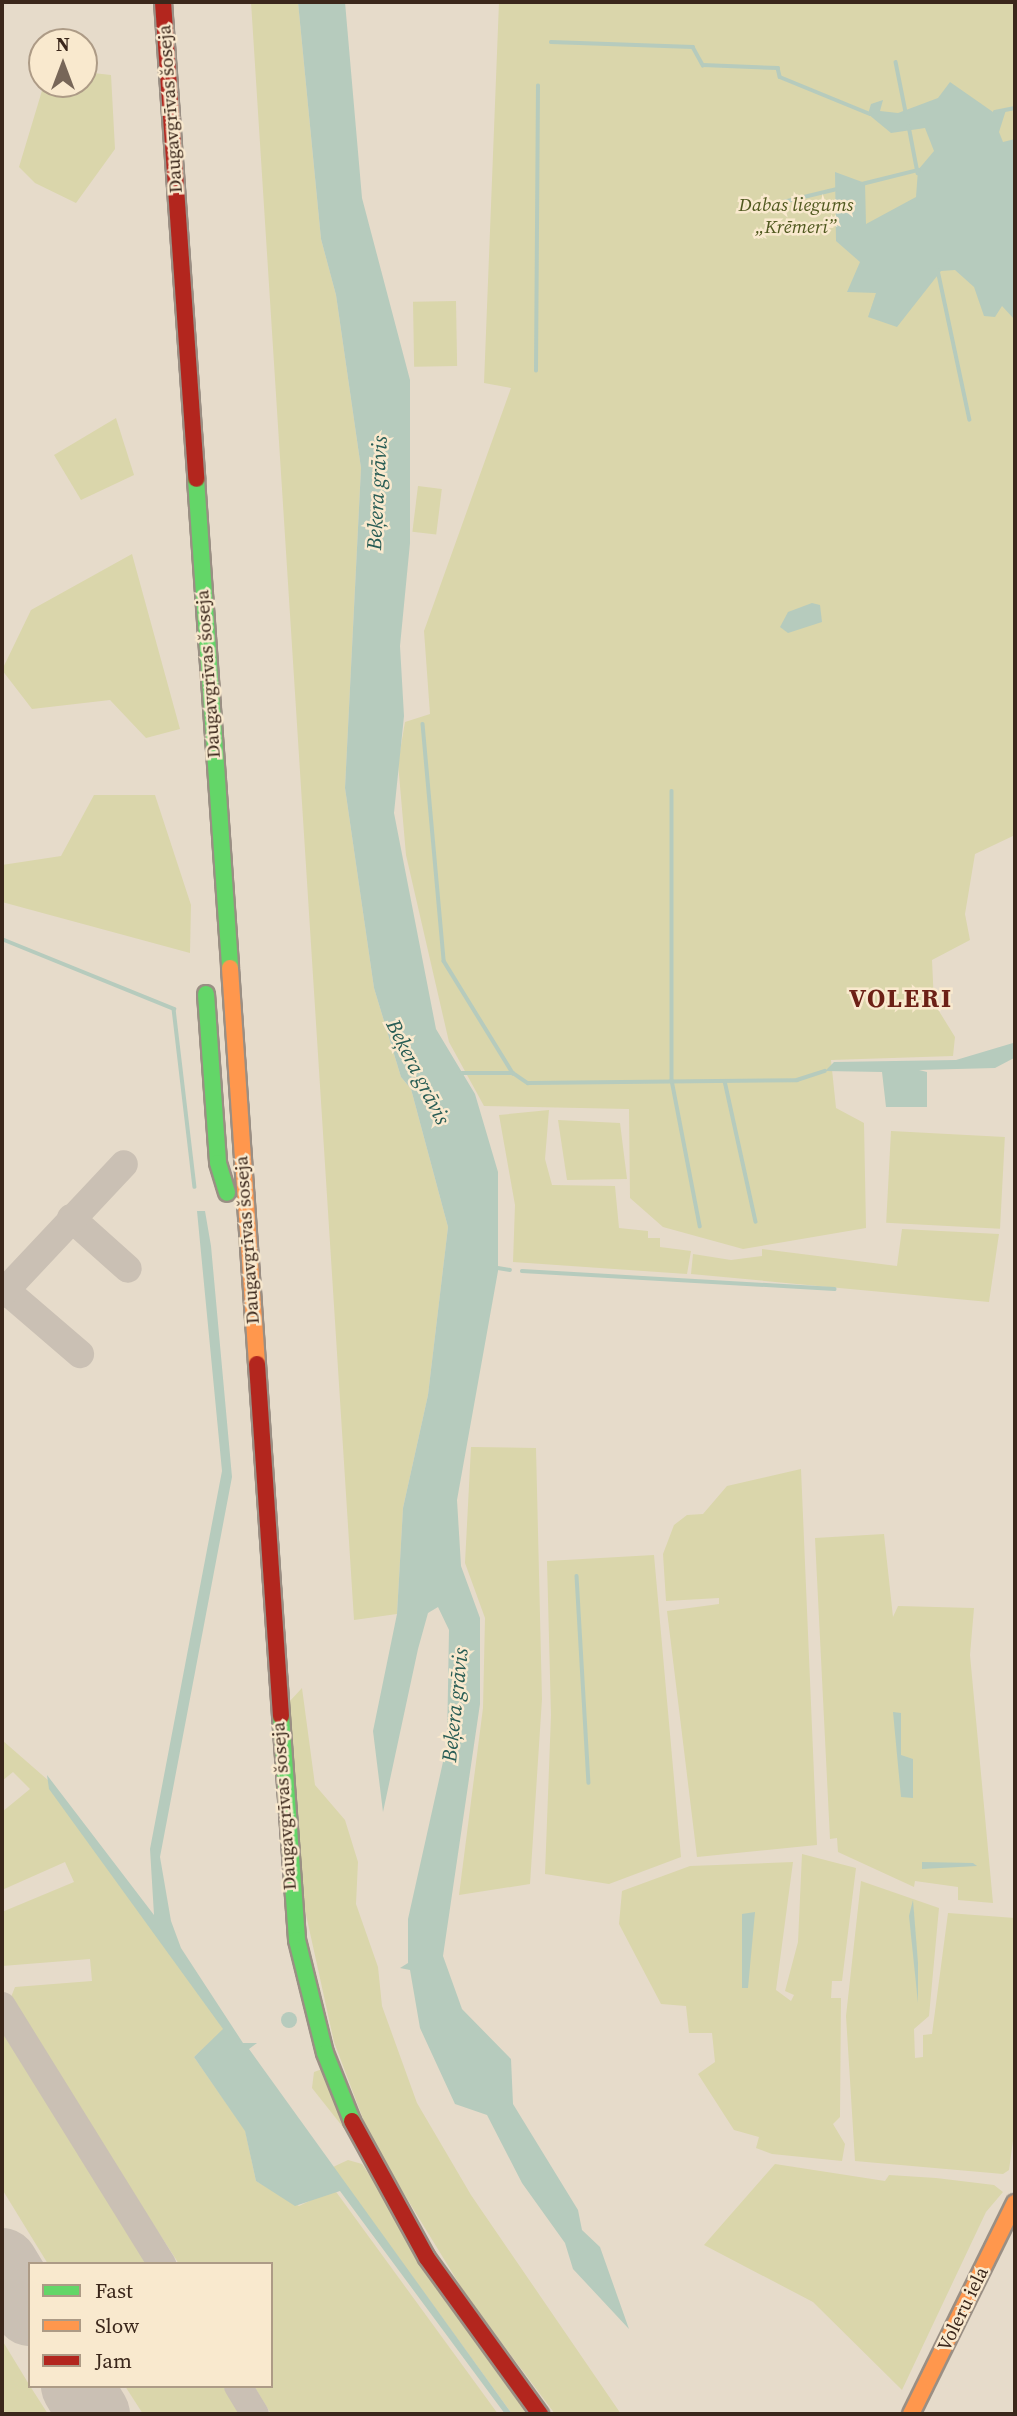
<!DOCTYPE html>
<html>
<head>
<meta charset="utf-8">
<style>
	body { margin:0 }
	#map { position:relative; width:1017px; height:2416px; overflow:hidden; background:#e6dbca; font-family:"Source Serif 4",serif }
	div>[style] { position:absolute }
	.green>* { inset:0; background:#dad6ab; transform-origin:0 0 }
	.water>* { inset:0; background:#b6cbbd }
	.round { border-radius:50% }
	.stream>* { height:3.5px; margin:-1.75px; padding:0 1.75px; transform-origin:1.75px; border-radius:1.75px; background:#b6cbbd }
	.taxiway>* { height:28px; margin:-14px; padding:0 14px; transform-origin:14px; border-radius:14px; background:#cac0b4 }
	.runway>* { height:72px; margin:-36px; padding:0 36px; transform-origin:36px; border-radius:36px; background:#cac0b4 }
	.roads { filter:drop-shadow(2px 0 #9a8f84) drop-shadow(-2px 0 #9a8f84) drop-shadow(0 2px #9a8f84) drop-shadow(0 -2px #9a8f84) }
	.fast>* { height:16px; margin:-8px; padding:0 8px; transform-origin:8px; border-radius:8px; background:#63d668 }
	.slow>* { height:16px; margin:-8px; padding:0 8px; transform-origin:8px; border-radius:8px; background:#ff974d }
	.jam>* { height:16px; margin:-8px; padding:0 8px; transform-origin:8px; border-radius:8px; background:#b3261e }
	span { translate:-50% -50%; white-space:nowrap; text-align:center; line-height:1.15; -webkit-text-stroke:5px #f9e9ce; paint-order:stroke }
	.street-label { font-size:19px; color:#3b271b }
	.park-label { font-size:19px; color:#50591f; font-style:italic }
	.water-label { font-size:21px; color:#285c54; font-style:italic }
	.district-label { font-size:26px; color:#6c2016; font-weight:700; letter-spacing:2px }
	.frame { position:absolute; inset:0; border:4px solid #3b271b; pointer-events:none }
	.legend { position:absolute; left:28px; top:2262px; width:245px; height:126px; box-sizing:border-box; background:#f9e9ce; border:2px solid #ad9b86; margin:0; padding:9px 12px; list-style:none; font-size:21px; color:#3b271b }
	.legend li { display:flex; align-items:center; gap:14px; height:35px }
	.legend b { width:35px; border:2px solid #ad9b86 }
	.north { position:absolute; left:28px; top:28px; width:70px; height:70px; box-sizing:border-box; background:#f9e9ce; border:2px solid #ad9b86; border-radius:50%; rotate:0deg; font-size:19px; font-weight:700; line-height:28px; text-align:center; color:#3b271b }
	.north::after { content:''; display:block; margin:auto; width:24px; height:32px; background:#776658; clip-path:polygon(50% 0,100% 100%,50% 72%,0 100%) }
</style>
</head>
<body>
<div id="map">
	<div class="green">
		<i style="clip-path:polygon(251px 2px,298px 2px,321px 239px,336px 295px,361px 468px,345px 788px,374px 988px,401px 1077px,411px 1089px,448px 1227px,428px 1395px,403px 1508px,397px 1614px,354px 1620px)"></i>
		<i style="clip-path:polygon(499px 2px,1015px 2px,1015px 835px,975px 854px,965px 914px,970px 940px,932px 960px,934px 1003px,955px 1037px,953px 1056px,831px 1060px,836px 1108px,864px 1123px,866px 1228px,743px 1249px,663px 1227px,630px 1198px,629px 1109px,484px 1106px,449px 1042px,406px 855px,398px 763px,405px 722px,430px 714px,424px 631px,511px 388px,484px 383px)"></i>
		<i style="clip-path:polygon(84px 72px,111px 75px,115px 149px,76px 203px,35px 183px,19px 167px,44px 84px,84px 84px)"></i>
		<i style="left:456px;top:301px;width:65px;height:43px;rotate:89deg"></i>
		<i style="clip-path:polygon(116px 418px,134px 475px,81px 500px,54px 455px)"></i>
		<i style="left:418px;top:486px;width:24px;height:46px;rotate:7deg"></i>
		<i style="clip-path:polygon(132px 554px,180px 729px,146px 738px,110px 700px,32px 709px,2px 670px,31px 610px)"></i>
		<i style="clip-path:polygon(94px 795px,155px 795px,191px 905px,190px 953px,2px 902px,2px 865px,61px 856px)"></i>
		<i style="clip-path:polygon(549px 1110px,545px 1159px,552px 1185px,615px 1186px,619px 1228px,648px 1231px,648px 1238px,660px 1238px,660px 1247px,691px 1251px,687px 1274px,513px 1262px,515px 1205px,499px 1115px)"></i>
		<i style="clip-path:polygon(558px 1120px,620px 1123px,627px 1179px,567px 1180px)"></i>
		<i style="left:891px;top:1131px;width:114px;height:92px;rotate:3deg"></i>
		<i style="clip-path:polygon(902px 1229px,999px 1234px,989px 1302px,691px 1274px,693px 1254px,731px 1260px,762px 1256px,762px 1249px,897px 1266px)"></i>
		<i style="clip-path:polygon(471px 1447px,536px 1448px,542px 1699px,530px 1884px,459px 1895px,483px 1708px,485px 1618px,465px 1563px)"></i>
		<i style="clip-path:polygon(801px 1469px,817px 1845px,697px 1857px,667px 1611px,719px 1604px,719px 1598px,666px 1601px,663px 1554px,674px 1525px,687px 1515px,703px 1514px,727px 1486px)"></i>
		<i style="clip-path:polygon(884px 1534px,893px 1617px,898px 1606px,974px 1608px,970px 1655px,993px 1903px,958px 1900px,958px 1887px,915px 1881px,914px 1887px,838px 1852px,837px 1838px,830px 1839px,815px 1538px)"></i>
		<i style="clip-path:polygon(654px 1555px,681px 1857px,609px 1884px,545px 1874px,551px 1715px,547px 1561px)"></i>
		<i style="clip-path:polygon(302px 1688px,315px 1785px,345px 1820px,358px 1862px,356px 1904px,378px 1967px,382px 2006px,417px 2103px,471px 2195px,621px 2414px,555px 2414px,466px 2295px,371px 2140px,334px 2042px,305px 1910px,289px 1702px)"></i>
		<i style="clip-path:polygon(2px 1740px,49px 1781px,224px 2029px,194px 2057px,245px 2130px,256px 2181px,299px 2206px,334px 2189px,498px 2414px,271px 2414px,254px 2386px,271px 2386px,271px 2264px,179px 2264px,9px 2002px,15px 1987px,92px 1981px,90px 1959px,2px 1966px,2px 1912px,74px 1882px,65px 1862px,2px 1890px,2px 1812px,30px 1789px,13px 1772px,2px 1781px)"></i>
		<i style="clip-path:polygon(802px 1854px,856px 1868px,842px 1981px,832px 1981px,831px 1998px,841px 1998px,840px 2117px,833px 2124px,845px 2144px,842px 2161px,772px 2154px,756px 2148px,759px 2137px,734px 2130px,698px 2074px,715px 2062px,712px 2033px,689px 2033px,686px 2006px,661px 2004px,619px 1924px,622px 1891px,690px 1866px,793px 1862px,776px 1990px,791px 2001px,794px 1995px,785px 1991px,798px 1942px)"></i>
		<i style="clip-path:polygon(861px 1881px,939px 1908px,929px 2016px,914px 2029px,915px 2058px,923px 2057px,923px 2035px,932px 2034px,948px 1913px,1015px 1918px,1015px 2126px,1009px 2170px,1003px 2174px,855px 2161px,846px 2016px)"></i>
		<i style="clip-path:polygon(2px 2019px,147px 2248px,144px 2264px,48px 2264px,2px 2189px)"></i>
		<i style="clip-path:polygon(325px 2068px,354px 2141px,312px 2088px,314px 2072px)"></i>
		<i style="clip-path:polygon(348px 2160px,362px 2164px,533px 2414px,512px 2414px,333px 2167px)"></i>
		<i style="clip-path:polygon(775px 2164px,885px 2181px,889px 2175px,936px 2178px,994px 2185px,1003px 2192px,986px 2212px,902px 2390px,813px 2302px,704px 2245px)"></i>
		<i style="clip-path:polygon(2px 2340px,30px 2386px,48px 2414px,2px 2414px)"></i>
		<i style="clip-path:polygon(125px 2386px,230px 2386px,247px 2414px,143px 2414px)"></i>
	</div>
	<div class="water">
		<i style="clip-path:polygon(298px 2px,345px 2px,362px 198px,410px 380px,410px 543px,400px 646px,404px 716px,394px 813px,436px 1029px,475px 1094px,498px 1172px,498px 1271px,457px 1500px,461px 1566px,480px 1618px,480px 1704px,443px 1956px,462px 2009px,511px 2059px,513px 2104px,578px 2210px,582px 2230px,600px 2247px,629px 2329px,573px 2269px,565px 2243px,522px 2183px,487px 2115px,455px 2104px,420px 2028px,410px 1970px,400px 1968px,408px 1963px,408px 1919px,447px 1744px,449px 1630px,438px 1607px,428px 1613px,418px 1649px,383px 1812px,373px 1731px,397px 1614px,403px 1508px,428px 1395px,448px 1227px,411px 1089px,401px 1077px,374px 988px,345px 788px,361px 468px,336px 295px,321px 239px)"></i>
		<i style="clip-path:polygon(950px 82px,993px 112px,1006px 110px,999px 132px,1003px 142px,1015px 139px,1015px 320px,1002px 306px,995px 317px,984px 316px,974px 287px,955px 270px,941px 271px,897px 327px,868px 317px,876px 293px,847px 292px,860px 262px,836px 241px,835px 172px,865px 183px,866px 224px,916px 197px,918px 170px,934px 151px,925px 128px,891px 133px,868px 114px,871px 104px,883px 100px,880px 111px,898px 113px,938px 98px)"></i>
		<i style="clip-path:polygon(812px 603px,820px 605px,822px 622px,788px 633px,780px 627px,788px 612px)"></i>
		<i style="clip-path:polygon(1013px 1043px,1014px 1058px,995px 1068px,919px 1070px,927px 1072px,927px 1107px,886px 1107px,882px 1072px,825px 1071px,834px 1062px,956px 1060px)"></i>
		<i style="clip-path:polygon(197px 1211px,205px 1211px,211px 1246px,232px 1477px,160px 1857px,171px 1921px,181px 1948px,243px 2043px,257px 2043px,249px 2049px,512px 2414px,505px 2414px,340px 2191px,295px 2206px,256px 2181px,245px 2131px,194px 2057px,223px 2029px,49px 1789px,47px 1775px,154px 1915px,150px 1849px,222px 1471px)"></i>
		<i style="clip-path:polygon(893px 1712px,901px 1713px,901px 1755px,913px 1759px,913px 1798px,901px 1797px)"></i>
		<i style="clip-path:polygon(922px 1862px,973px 1863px,977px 1866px,922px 1869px)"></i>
		<i style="clip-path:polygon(913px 1900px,918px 1963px,918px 2003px,909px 1916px)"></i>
		<i style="clip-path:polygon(755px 1912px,748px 1988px,742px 1988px,742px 1914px)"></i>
		<i class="round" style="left:281px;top:2012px;width:16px;height:16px"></i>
	</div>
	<div class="stream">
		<i style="left:551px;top:42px;width:142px;rotate:2deg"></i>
		<i style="left:693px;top:47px;width:21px;rotate:61deg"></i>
		<i style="left:703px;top:65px;width:75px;rotate:2.3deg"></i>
		<i style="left:778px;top:68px;width:9px;rotate:77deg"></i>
		<i style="left:780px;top:77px;width:97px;rotate:22.3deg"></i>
		<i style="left:896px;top:62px;width:51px;rotate:78.7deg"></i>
		<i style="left:995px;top:112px;width:20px;rotate:-11deg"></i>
		<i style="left:909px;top:126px;width:48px;rotate:79.2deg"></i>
		<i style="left:862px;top:184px;width:58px;rotate:-14deg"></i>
		<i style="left:758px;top:208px;width:81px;rotate:-13.5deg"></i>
		<i style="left:938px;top:270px;width:153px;rotate:78deg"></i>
		<i style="left:536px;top:371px;width:285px;rotate:-89.6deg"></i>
		<i style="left:423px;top:724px;width:238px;rotate:84.9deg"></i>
		<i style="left:444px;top:961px;width:132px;rotate:58.4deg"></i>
		<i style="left:672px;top:791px;width:289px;rotate:90deg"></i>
		<i style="left:672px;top:1080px;width:149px;rotate:79.1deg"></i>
		<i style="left:2px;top:939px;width:186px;rotate:22.1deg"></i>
		<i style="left:174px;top:1009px;width:179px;rotate:83.3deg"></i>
		<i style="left:461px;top:1073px;width:52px"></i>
		<i style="left:513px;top:1073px;width:18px;rotate:34deg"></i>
		<i style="left:528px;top:1083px;width:269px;rotate:-0.6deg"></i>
		<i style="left:797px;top:1080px;width:29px;rotate:-18deg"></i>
		<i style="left:725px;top:1081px;width:144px;rotate:77.6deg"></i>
		<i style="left:498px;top:1268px;width:12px;rotate:9deg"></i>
		<i style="left:522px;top:1271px;width:313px;rotate:3.3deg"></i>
		<i style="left:577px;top:1576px;width:207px;rotate:86.7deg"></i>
	</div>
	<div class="taxiway">
		<i style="left:71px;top:1218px;width:76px;rotate:41.8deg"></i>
		<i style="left:2px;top:1287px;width:103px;rotate:40.7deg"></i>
		<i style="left:2px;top:1294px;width:178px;rotate:-46.8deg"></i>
		<i style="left:2px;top:2006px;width:304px;rotate:58.2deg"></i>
		<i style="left:238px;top:2386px;width:33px;rotate:59deg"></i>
	</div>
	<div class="runway">
		<i style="left:2px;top:2264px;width:54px;rotate:58.7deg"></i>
		<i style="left:77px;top:2386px;width:33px;rotate:59deg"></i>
	</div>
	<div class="roads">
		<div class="fast">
			<i style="left:196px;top:479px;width:490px;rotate:86deg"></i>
			<i style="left:206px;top:994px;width:169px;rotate:85.9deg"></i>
			<i style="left:218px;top:1163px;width:31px;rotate:73deg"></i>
			<i style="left:281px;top:1716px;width:225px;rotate:85.9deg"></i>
			<i style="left:297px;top:1940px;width:116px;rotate:76.1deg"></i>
			<i style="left:325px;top:2053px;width:73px;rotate:68.3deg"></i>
		</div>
		<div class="slow">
			<i style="left:230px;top:968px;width:397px;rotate:86.1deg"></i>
			<i style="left:911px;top:2414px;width:235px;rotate:-63.8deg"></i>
		</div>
		<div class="jam">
			<i style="left:163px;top:2px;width:478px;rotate:86deg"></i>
			<i style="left:257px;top:1364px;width:353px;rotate:86.1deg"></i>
			<i style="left:352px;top:2121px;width:156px;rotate:61.3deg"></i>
			<i style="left:427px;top:2258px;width:193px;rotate:54.1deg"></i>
		</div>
	</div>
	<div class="street-label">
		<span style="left:170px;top:109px;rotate:-94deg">Daugavgrīvas šoseja</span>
		<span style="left:208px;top:674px;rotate:-94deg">Daugavgrīvas šoseja</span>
		<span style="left:247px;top:1240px;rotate:-94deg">Daugavgrīvas šoseja</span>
		<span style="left:284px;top:1806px;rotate:-94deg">Daugavgrīvas šoseja</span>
		<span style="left:963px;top:2309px;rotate:-64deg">Voleru iela</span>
	</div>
	<div class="park-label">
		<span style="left:796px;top:216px">Dabas liegums<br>„Krēmeri”</span>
	</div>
	<div class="water-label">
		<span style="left:377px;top:493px;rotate:-87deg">Beķera grāvis</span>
		<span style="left:418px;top:1072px;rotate:63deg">Beķera grāvis</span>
		<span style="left:455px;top:1705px;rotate:-84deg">Beķera grāvis</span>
	</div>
	<div class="district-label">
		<span style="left:901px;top:999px">VOLERI</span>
	</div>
	<div class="frame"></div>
	<ul class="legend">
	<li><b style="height:9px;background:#63d668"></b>Fast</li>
	<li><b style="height:9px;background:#ff974d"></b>Slow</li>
	<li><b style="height:9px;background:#b3261e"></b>Jam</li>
	</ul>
	<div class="north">N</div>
</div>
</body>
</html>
